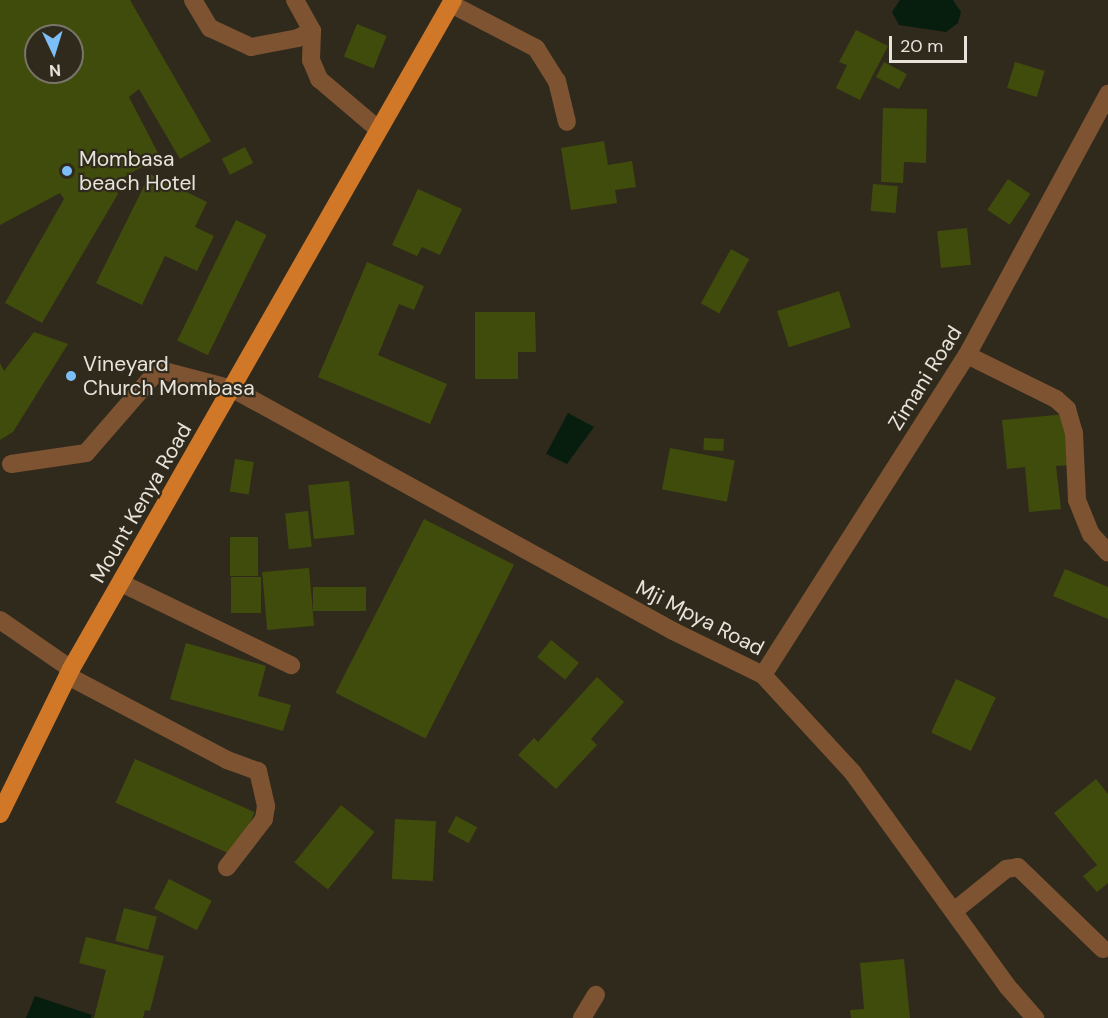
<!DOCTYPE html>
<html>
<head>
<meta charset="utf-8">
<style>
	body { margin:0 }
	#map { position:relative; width:1108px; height:1018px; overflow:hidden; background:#302a1d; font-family:"DM Sans",sans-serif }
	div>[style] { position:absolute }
	.water>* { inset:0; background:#071e0e }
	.building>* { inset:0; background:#404c0b; transform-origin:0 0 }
	.minor>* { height:18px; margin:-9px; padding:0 9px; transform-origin:9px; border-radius:9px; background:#7e5332 }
	.major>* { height:18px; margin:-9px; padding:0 9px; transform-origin:9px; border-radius:9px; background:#d07728 }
	.dots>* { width:16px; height:16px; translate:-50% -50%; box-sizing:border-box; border:3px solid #302a1d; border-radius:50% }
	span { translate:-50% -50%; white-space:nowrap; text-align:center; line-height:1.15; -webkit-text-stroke:4.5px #302a1d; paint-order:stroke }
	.poi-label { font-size:21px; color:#e7e3db }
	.left { translate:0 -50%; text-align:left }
	.street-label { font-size:21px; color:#e7e3db }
	.north { position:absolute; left:24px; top:24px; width:60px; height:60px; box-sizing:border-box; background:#302a1d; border:2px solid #797469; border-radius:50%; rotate:176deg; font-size:16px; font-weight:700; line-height:24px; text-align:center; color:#e7e3db }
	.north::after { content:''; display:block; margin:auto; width:21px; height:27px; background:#7bbef8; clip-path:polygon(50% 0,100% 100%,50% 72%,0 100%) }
	.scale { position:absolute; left:889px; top:36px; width:78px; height:27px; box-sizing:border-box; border:3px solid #e7e3db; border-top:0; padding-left:8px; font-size:18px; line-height:21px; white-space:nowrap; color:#e7e3db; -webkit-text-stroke:4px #302a1d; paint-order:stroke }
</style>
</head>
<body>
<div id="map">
	<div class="water">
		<i style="clip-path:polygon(900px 0,953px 0,961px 12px,958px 23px,946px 32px,899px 25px,892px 12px)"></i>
		<i style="clip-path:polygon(568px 413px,594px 427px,567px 464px,546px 454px)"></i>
		<i style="clip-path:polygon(35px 996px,92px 1015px,91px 1018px,26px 1018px)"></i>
	</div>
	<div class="building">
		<i style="clip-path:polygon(evenodd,0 0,130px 0,211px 141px,180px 159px,139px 89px,129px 97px,160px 157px,113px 183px,118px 194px,42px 323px,5px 303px,64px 199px,60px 193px,0 225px,0 0,36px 36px,72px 36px,72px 72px,36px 72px,36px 36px)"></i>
		<i style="left:357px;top:24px;width:32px;height:35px;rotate:22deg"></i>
		<i style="clip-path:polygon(856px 30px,888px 46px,860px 100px,836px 88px,847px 65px,839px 62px)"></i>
		<i style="left:884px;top:62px;width:26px;height:17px;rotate:28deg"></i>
		<i style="left:1015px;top:62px;width:31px;height:27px;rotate:17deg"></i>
		<i style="clip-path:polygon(883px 108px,927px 109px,926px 163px,904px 162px,903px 183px,881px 182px)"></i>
		<i style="clip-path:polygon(604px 141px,608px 165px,632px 161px,636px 187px,615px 190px,617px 203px,571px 210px,561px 148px)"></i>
		<i style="left:245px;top:147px;width:18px;height:26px;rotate:63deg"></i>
		<i style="clip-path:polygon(150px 174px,207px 202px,195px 227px,214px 236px,197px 271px,165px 256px,142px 305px,96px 283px)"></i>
		<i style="left:1008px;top:179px;width:27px;height:37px;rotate:34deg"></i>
		<i style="left:873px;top:184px;width:25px;height:27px;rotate:5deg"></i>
		<i style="clip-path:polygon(418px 189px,462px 209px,440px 255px,422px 247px,417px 256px,392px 245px)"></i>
		<i style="left:236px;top:220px;width:34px;height:134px;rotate:26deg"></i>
		<i style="left:967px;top:228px;width:37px;height:30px;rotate:84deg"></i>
		<i style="left:731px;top:249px;width:21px;height:62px;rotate:29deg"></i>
		<i style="clip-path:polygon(367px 262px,424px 286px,414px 310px,399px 304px,378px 355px,447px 384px,430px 424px,318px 377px)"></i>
		<i style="left:839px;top:291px;width:38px;height:65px;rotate:72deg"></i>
		<i style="clip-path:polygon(475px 312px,535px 312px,536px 352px,518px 352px,518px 379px,475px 379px)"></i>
		<i style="clip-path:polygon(34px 332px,68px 344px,13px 432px,0 440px,0 363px,4px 371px)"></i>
		<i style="clip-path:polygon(1066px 414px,1071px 465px,1056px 466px,1061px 509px,1029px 512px,1025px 467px,1007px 469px,1002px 420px)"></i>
		<i style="left:704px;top:438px;width:20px;height:12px;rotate:3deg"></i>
		<i style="left:670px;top:448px;width:66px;height:42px;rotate:11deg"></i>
		<i style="left:235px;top:459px;width:19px;height:33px;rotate:9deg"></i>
		<i style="left:349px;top:481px;width:54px;height:41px;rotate:84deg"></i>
		<i style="left:308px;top:511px;width:36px;height:23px;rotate:84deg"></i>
		<i style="left:424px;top:519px;width:101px;height:195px;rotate:27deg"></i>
		<i style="left:230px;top:537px;width:28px;height:39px"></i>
		<i style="left:309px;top:568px;width:58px;height:47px;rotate:85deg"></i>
		<i style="clip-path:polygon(1065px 569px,1108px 587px,1108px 619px,1053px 596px)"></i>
		<i style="left:231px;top:577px;width:30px;height:36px"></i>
		<i style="left:313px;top:587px;width:53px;height:24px"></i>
		<i style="left:551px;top:640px;width:36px;height:22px;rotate:39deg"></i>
		<i style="clip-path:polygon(186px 643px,266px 666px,258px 696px,291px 705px,283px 731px,170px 699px)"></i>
		<i style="clip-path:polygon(597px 677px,624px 702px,591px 739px,597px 745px,556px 789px,518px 755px,534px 738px,538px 742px)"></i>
		<i style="left:956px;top:679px;width:44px;height:59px;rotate:25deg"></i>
		<i style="left:135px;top:759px;width:131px;height:48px;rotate:24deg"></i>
		<i style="clip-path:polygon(1096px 779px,1108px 794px,1108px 883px,1097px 892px,1083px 876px,1097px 865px,1054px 813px)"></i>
		<i style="left:341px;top:805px;width:43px;height:74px;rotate:39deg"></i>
		<i style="left:456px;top:816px;width:24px;height:18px;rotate:28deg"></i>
		<i style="left:395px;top:819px;width:41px;height:60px;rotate:3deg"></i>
		<i style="left:169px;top:879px;width:48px;height:33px;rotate:27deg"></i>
		<i style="left:124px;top:908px;width:34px;height:34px;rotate:15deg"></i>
		<i style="clip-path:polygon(86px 937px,164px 956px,150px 1011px,145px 1010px,143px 1018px,94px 1018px,106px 970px,79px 963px)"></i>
		<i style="clip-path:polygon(904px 959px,910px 1018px,851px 1018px,850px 1010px,864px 1009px,860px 963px)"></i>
	</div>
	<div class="minor">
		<i style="left:193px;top:0;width:33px;rotate:59deg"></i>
		<i style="left:210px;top:28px;width:45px;rotate:24.9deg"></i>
		<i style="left:251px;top:47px;width:48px;rotate:-10.8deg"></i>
		<i style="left:298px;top:38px;width:16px;rotate:-27deg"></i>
		<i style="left:295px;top:0;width:35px;rotate:61deg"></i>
		<i style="left:312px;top:31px;width:29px;rotate:92deg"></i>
		<i style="left:311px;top:60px;width:21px;rotate:67deg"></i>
		<i style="left:319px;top:79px;width:77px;rotate:40.3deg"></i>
		<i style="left:451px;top:4px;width:96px;rotate:27.4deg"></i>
		<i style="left:536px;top:48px;width:39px;rotate:58deg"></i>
		<i style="left:557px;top:81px;width:42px;rotate:76.3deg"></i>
		<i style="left:967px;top:355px;width:99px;rotate:26.3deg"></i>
		<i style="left:1056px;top:399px;width:15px;rotate:42deg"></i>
		<i style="left:1067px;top:409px;width:25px;rotate:74deg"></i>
		<i style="left:1074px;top:433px;width:67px;rotate:87.4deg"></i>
		<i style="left:1077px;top:500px;width:37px;rotate:68deg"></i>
		<i style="left:1091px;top:534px;width:25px;rotate:48deg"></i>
		<i style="left:11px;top:464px;width:76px;rotate:-8.3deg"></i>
		<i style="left:86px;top:453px;width:101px;rotate:-49deg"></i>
		<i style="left:152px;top:377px;width:13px;rotate:-27deg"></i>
		<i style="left:164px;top:371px;width:71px;rotate:14.6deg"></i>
		<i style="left:233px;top:389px;width:502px;rotate:28.81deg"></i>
		<i style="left:673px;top:631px;width:100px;rotate:26.1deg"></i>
		<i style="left:763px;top:675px;width:133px;rotate:47.4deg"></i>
		<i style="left:853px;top:773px;width:263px;rotate:54.1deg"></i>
		<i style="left:1007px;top:986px;width:43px;rotate:48.8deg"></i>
		<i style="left:121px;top:583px;width:189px;rotate:25.8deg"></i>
		<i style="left:0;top:620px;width:86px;rotate:34.6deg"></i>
		<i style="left:763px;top:675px;width:379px;rotate:-57.5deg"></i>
		<i style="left:967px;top:355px;width:297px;rotate:-61.6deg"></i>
		<i style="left:68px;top:676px;width:180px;rotate:27.8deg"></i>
		<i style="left:227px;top:760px;width:33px;rotate:20deg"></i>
		<i style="left:258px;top:771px;width:36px;rotate:77deg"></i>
		<i style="left:266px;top:806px;width:13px;rotate:99deg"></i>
		<i style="left:264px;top:819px;width:61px;rotate:127.6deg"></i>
		<i style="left:954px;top:911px;width:67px;rotate:-38.9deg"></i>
		<i style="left:1006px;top:869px;width:12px;rotate:-9deg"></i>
		<i style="left:1018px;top:867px;width:118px;rotate:44deg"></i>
		<i style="left:582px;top:1018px;width:27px;rotate:-59deg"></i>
	</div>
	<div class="major">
		<i style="left:0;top:814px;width:161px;rotate:-63.9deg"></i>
		<i style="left:71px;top:669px;width:770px;rotate:-60.27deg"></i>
	</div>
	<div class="dots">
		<i style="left:67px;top:171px;background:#7bbef8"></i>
		<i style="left:71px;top:376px;background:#7bbef8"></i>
	</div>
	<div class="poi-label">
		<span class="left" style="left:79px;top:171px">Mombasa<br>beach Hotel</span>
		<span class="left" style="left:83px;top:376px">Vineyard<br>Church Mombasa</span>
	</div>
	<div class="street-label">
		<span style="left:925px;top:378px;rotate:-58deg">Zimani Road</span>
		<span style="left:141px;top:503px;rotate:-60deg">Mount Kenya Road</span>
		<span style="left:700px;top:618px;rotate:27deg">Mji Mpya Road</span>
	</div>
	<div class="north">N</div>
	<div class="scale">20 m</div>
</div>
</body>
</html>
